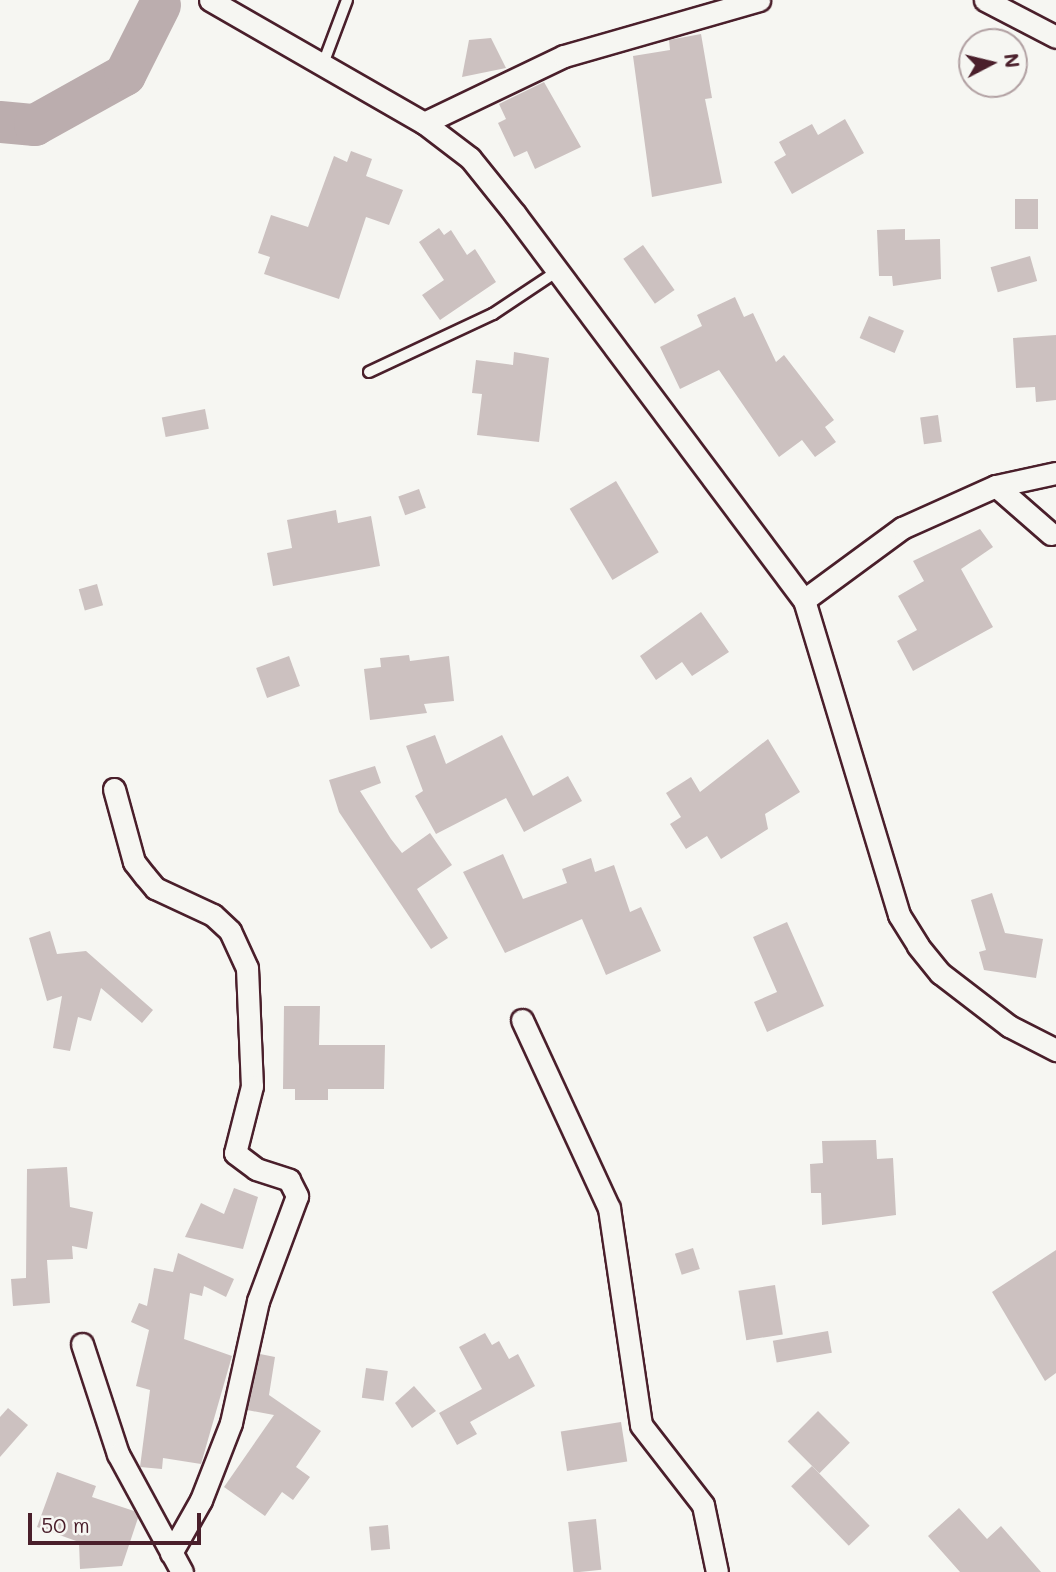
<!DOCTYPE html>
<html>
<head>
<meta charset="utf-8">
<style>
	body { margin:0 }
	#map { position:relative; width:1056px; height:1572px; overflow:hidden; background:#f6f6f2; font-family:Mali,sans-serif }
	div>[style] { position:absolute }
	.river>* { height:42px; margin:-21px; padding:0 21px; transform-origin:21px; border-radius:21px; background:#bbadae }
	.building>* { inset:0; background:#ccc1c0; transform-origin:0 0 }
	.roads { filter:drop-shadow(2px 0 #4a1f2b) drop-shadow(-2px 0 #4a1f2b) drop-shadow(0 2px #4a1f2b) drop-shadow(0 -2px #4a1f2b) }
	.lane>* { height:10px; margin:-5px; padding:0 5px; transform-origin:5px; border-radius:5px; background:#f6f6f2 }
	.street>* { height:21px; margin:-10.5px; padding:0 10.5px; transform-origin:10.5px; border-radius:10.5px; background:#f6f6f2 }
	span { translate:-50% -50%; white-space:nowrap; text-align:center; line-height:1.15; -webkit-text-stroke:6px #f6f6f2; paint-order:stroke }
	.north { position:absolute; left:958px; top:28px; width:70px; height:70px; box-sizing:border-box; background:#f6f6f2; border:2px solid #b1a0a2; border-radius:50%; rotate:83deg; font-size:19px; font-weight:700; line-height:28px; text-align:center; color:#4a1f2b }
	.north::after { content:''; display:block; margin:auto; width:24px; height:32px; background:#4a1f2b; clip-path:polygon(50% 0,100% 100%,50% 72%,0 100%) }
	.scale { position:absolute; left:28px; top:1513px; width:173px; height:32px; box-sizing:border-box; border:4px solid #4a1f2b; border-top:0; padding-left:9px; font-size:21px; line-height:24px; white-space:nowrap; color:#4a1f2b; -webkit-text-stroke:5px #f6f6f2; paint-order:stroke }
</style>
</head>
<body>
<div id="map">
	<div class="river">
		<i style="left:0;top:122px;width:35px;rotate:5deg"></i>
		<i style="left:35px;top:125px;width:103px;rotate:-29.1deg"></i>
		<i style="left:125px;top:75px;width:78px;rotate:-63.4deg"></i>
	</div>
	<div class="building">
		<i style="clip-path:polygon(701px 34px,712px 98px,705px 99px,722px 183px,652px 197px,633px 56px,670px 50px,669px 40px)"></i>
		<i style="clip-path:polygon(491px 38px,506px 68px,462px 77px,469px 40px)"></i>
		<i style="clip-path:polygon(544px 82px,581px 147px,535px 169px,527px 151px,514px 157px,498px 123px,506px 119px,499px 104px)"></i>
		<i style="clip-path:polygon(845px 119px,864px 153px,792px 194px,774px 162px,786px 155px,779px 142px,812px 124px,818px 135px)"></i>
		<i style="clip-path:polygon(351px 151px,372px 159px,366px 176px,403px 190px,389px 225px,366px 217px,339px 299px,264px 274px,270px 257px,258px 253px,271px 215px,308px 227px,334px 156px,347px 162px)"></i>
		<i style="left:1015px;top:199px;width:23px;height:30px"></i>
		<i style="clip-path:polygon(439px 228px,444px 235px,451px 230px,467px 255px,475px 249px,496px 282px,440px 320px,422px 295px,444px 280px,419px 242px)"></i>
		<i style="clip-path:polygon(905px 229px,905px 240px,940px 239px,941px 279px,893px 286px,892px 276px,879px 276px,877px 230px)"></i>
		<i style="left:643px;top:245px;width:55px;height:24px;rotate:55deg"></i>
		<i style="left:1030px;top:256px;width:26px;height:41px;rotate:74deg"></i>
		<i style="clip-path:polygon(735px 297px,744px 317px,753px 313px,776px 362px,784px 355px,834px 420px,825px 427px,836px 442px,815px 457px,802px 440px,779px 457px,719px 370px,680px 389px,660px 347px,702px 326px,697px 315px)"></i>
		<i style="left:869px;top:316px;width:38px;height:24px;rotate:23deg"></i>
		<i style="clip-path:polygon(1056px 335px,1056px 400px,1036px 402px,1035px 387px,1016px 388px,1013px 338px)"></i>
		<i style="clip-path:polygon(514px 352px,549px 358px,539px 442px,477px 435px,482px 394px,472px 393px,476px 360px,513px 365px)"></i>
		<i style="left:205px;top:409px;width:20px;height:44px;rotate:79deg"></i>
		<i style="left:938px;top:415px;width:27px;height:18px;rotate:82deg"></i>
		<i style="left:616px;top:481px;width:83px;height:54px;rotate:59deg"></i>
		<i style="left:419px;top:489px;width:20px;height:22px;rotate:70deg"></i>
		<i style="clip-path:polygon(336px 510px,338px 523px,371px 516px,380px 566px,273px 586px,267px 553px,292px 548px,287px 520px)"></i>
		<i style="clip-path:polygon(980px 529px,993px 547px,961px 569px,993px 627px,913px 671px,897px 641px,917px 630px,898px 596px,924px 581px,913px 561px)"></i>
		<i style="left:97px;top:584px;width:22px;height:19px;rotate:74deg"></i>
		<i style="clip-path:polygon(701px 612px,729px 652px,692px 676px,682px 662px,656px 680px,640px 656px)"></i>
		<i style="clip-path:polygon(409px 655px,410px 661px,449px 656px,454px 701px,424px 704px,427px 713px,370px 720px,364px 669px,381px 667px,380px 658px)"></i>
		<i style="left:289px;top:656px;width:32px;height:35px;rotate:70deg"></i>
		<i style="clip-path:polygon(435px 735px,446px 764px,502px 735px,533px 796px,568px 776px,582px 801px,524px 832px,506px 798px,436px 834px,415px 796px,423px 791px,406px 746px)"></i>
		<i style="clip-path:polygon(768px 739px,800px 792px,765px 814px,768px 829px,721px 859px,707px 836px,686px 849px,670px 824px,681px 817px,666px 793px,691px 777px,700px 792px)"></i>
		<i style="clip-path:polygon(375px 766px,381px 783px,360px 791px,391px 839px,402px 853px,430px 833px,452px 865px,417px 889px,448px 938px,431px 949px,339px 812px,329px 780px)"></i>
		<i style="clip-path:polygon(503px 854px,523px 899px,567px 883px,562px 869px,591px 858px,595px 872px,614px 865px,630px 912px,641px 907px,661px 951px,606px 975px,582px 919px,505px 953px,463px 872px)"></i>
		<i style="clip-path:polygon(992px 893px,1005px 933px,1043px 939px,1036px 978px,984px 970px,979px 952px,986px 950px,971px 900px)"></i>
		<i style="clip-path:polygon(787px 922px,824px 1006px,767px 1032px,754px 1002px,777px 992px,753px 937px)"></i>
		<i style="clip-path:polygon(50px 931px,57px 954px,86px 951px,153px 1010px,142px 1023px,101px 988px,91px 1021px,78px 1017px,70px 1051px,53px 1048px,62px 996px,47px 1001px,29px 938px)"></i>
		<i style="clip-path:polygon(284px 1006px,320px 1006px,319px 1045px,385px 1045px,384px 1089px,328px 1089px,328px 1100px,295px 1100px,295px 1089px,283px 1089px)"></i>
		<i style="clip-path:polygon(876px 1140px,877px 1159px,893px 1158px,896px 1215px,822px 1225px,821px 1193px,811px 1193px,810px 1164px,823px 1163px,822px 1141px)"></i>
		<i style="clip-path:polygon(67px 1167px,70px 1207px,93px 1212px,87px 1249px,72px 1246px,73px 1259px,47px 1260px,50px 1303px,13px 1306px,11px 1279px,26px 1278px,27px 1169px)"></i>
		<i style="clip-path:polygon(234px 1188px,258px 1197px,243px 1249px,185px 1237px,201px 1203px,224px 1214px)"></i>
		<i style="left:693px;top:1248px;width:22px;height:19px;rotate:72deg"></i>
		<i style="clip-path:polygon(1056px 1250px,1056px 1373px,1045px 1381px,992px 1292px)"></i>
		<i style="clip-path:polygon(178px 1253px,234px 1279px,226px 1297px,204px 1286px,202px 1296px,190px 1293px,184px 1339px,232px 1356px,201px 1464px,163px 1458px,162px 1469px,140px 1467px,150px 1390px,136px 1386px,149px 1330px,131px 1322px,139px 1303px,147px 1306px,154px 1268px,173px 1272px)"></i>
		<i style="left:775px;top:1285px;width:50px;height:37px;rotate:81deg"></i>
		<i style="left:828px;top:1331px;width:22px;height:56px;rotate:80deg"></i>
		<i style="clip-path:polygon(485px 1333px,492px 1345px,499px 1341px,509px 1359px,518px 1354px,535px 1386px,470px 1422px,477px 1434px,457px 1445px,439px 1413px,482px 1389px,459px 1347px)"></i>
		<i style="clip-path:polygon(260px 1354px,275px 1357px,269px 1395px,321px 1431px,296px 1467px,310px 1477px,293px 1500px,282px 1492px,265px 1516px,224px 1487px,274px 1415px,247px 1410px)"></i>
		<i style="left:366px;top:1368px;width:22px;height:30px;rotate:8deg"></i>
		<i style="clip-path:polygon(414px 1386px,436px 1411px,412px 1428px,395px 1403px)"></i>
		<i style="clip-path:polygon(8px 1408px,28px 1425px,0 1457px,0 1417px)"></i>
		<i style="left:818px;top:1411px;width:45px;height:43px;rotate:45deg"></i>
		<i style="left:621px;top:1422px;width:40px;height:61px;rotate:81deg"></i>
		<i style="left:812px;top:1466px;width:83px;height:29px;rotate:46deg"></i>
		<i style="clip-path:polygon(57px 1472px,96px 1486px,92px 1497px,134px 1511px,138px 1518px,122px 1566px,80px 1569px,79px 1542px,37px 1527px)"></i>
		<i style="clip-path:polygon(959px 1508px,987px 1539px,1001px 1526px,1041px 1572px,960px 1572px,928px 1536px)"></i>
		<i style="left:596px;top:1519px;width:51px;height:28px;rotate:84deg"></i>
		<i style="left:388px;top:1525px;width:24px;height:19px;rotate:85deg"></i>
	</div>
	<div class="roads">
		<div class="lane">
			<i style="left:323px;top:64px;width:68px;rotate:-69.4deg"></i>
			<i style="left:369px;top:372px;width:137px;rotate:-25.1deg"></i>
			<i style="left:493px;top:314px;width:76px;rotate:-33.7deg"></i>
		</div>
		<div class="street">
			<i style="left:210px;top:0;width:247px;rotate:29.9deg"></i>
			<i style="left:424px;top:123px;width:58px;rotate:37.3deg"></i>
			<i style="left:470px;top:158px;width:72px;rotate:51.2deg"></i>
			<i style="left:515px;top:214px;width:482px;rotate:53.2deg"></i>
			<i style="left:804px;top:600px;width:329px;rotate:73.2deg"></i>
			<i style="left:899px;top:915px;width:36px;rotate:58deg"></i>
			<i style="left:918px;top:946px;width:35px;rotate:51deg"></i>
			<i style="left:940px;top:973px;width:87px;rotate:37.5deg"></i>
			<i style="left:1009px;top:1026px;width:53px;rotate:27.1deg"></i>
			<i style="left:985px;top:0;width:80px;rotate:27.5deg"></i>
			<i style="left:424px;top:123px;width:155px;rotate:-25.6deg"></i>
			<i style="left:564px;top:56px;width:203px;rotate:-16deg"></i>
			<i style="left:996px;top:486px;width:73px;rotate:41.1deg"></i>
			<i style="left:804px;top:600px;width:122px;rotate:-36.3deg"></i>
			<i style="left:902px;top:528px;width:103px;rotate:-24.1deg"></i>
			<i style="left:996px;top:486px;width:61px;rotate:-12.2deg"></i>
			<i style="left:114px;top:789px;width:76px;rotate:74.7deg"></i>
			<i style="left:134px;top:862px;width:18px;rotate:52deg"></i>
			<i style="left:145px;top:876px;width:16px;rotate:50deg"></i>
			<i style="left:155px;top:888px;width:64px;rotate:25deg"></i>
			<i style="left:213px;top:915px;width:23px;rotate:43deg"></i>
			<i style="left:230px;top:931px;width:41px;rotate:65.3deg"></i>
			<i style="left:247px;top:968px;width:118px;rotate:87.6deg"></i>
			<i style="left:252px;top:1086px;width:69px;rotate:104.2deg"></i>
			<i style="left:235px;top:1153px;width:26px;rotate:37deg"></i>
			<i style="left:256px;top:1169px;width:35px;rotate:18deg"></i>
			<i style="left:289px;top:1180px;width:18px;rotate:63deg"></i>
			<i style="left:297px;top:1196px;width:112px;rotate:110.4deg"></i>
			<i style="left:258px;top:1301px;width:125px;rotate:102.5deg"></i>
			<i style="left:231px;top:1423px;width:83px;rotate:111.3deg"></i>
			<i style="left:201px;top:1500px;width:61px;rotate:119.5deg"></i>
			<i style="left:522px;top:1020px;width:207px;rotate:65.2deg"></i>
			<i style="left:609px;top:1208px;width:219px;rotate:81.6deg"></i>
			<i style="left:641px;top:1425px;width:101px;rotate:52.2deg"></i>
			<i style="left:703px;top:1505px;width:68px;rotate:78.2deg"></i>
			<i style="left:82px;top:1344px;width:116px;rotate:71.9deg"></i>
			<i style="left:118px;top:1454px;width:134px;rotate:61.5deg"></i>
		</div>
	</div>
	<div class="north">N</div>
	<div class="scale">50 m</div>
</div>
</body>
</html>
